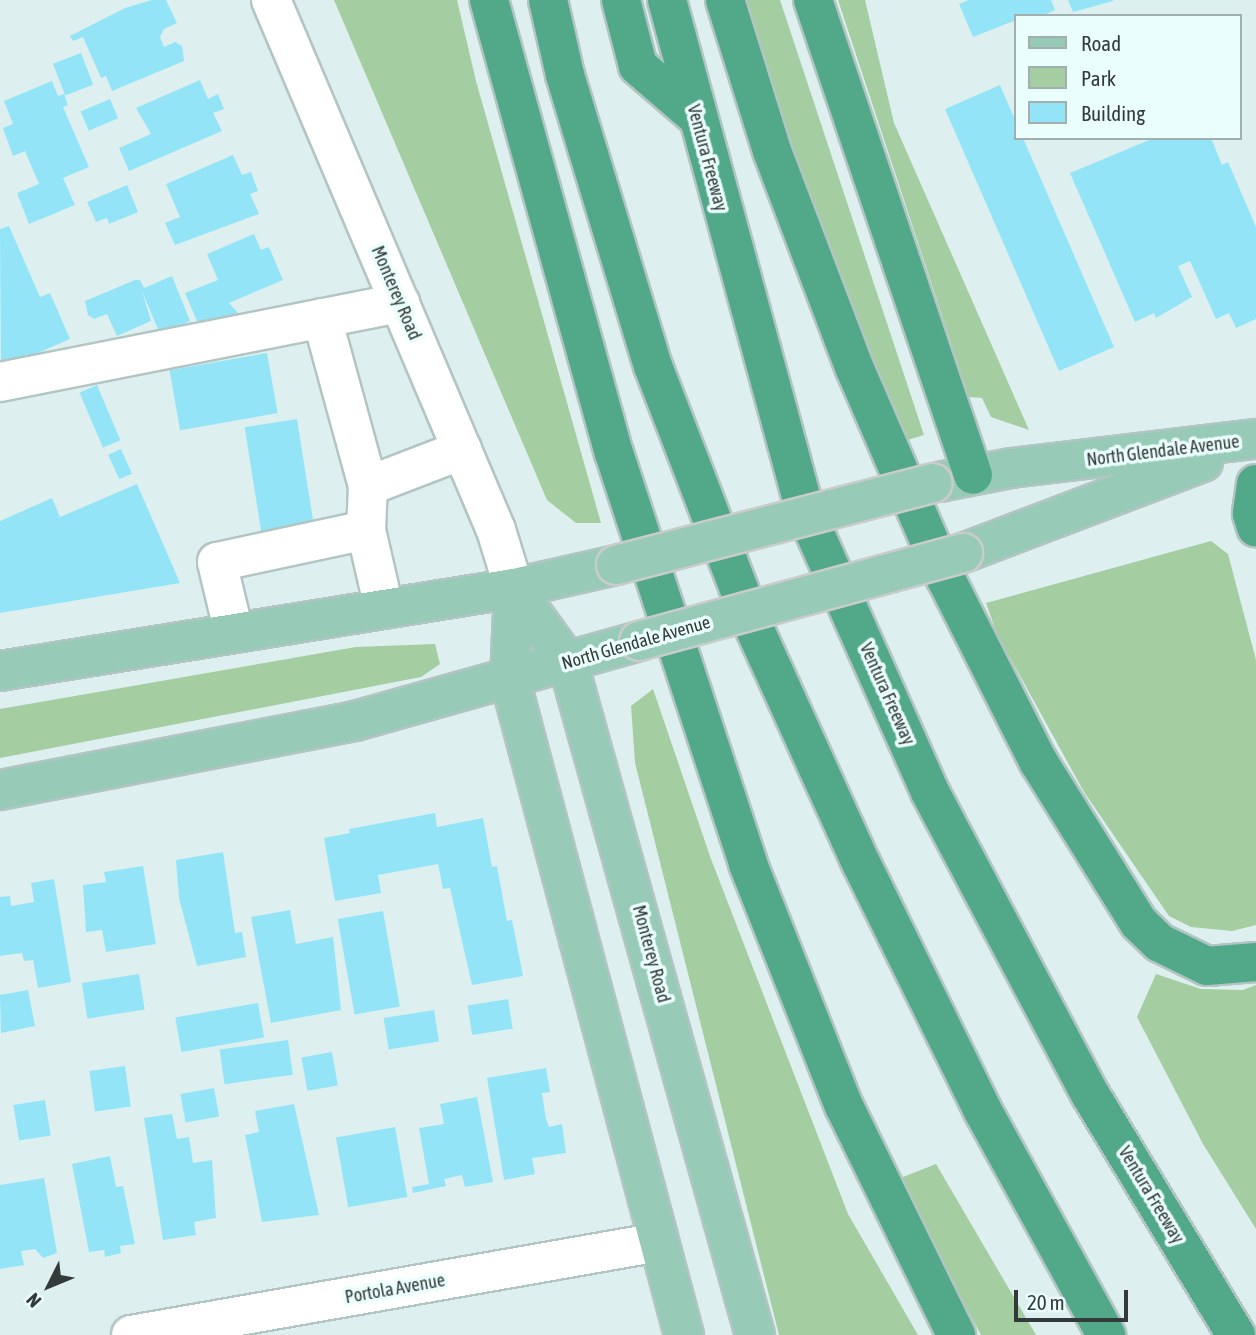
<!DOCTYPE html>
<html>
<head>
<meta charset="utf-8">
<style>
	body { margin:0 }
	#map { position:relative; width:1256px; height:1335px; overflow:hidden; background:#ddf0ef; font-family:"Asap Condensed",sans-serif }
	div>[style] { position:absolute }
	.green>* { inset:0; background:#a4cda2 }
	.building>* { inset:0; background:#94e4f7; transform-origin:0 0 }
	.roads { filter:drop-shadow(2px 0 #b2c5c3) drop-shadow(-2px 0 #b2c5c3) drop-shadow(0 2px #b2c5c3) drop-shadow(0 -2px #b2c5c3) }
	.minor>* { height:38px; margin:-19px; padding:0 19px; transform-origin:19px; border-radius:19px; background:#fff }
	.major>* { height:38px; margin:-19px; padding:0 19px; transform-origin:19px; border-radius:19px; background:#97cbb8 }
	.highway>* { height:38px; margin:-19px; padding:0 19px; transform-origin:19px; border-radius:19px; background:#52a989 }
	.bridges { filter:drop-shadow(2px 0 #cacccc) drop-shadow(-2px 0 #cacccc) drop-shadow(0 2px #cacccc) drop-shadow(0 -2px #cacccc) }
	.major-bridge>* { height:38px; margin:-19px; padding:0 19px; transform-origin:19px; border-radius:19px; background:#97cbb8 }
	span { translate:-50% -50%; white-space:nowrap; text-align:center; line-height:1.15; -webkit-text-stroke:7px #eafefc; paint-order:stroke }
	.street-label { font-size:18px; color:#333a3a }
	.legend { position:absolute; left:1014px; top:14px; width:228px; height:126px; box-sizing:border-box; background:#eafefc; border:2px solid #a1b0ae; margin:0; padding:9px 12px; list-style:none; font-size:21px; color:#333a3a }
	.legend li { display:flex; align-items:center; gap:14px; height:35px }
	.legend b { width:35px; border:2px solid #a1b0ae }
	.north { position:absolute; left:14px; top:1251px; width:70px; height:70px; -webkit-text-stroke:5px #eafefc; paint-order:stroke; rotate:227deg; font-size:19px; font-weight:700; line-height:28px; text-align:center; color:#333a3a }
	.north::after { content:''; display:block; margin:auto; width:24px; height:32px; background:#333a3a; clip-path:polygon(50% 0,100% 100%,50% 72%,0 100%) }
	.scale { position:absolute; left:1014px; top:1290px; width:114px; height:32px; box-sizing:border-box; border:4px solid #333a3a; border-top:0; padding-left:9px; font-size:21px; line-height:24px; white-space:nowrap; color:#333a3a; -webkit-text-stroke:5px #eafefc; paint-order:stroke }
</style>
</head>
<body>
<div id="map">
	<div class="green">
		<i style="clip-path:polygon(334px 0,457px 0,476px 81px,601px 523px,576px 523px,547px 500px)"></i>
		<i style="clip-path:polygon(741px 0,780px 0,924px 435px,901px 442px,863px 369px)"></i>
		<i style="clip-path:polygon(838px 0,865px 0,894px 123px,1029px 430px,991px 417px,982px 398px,969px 397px)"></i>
		<i style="clip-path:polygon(1211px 541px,1228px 554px,1256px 660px,1256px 925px,1232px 931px,1191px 927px,1169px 916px,1084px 792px,997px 634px,986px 603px)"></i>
		<i style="clip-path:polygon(435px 644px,440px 664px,421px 677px,0 758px,0 709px,356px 647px)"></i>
		<i style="clip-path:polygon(653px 689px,711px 859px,848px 1214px,918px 1335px,779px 1335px,635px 763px,631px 706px)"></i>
		<i style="clip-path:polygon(1156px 974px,1201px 989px,1243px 990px,1256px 985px,1256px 1229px,1203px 1144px,1137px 1017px)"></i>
		<i style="clip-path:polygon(936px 1164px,1036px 1335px,981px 1335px,898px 1179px)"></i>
	</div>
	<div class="building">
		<i style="clip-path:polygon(152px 0,166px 0,177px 23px,164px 29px,160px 37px,164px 47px,175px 42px,182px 46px,184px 61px,112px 91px,106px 76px,101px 78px,83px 37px,73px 41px,70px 36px,125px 8px)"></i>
		<i style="clip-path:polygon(969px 0,1051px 0,1055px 10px,1042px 16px,1016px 16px,1016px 20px,973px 37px,959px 4px)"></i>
		<i style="clip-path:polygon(1068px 0,1113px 0,1113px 1px,1073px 12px)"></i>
		<i style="left:81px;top:53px;width:34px;height:30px;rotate:69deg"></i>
		<i style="clip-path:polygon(200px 80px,208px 99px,218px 94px,224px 109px,213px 113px,222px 131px,129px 171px,119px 148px,151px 134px,136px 108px)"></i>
		<i style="clip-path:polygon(52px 81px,58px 96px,64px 94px,68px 105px,63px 107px,89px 167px,63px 178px,75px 205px,29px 224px,17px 193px,39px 184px,25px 151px,13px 156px,3px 128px,13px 124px,4px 101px)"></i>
		<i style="clip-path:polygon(1000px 85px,1016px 122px,1016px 138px,1023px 138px,1114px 347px,1059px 371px,945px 109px)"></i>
		<i style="left:110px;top:99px;width:21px;height:32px;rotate:67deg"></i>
		<i style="clip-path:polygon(1154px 138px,1211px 138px,1222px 165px,1228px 162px,1256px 227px,1256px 319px,1236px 328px,1229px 313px,1216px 319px,1190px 261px,1178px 266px,1192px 297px,1156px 318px,1154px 313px,1135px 322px,1070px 173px)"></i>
		<i style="clip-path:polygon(233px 155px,242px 175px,251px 172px,258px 191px,250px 194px,259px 214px,175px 245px,165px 223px,180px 217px,166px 184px)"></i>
		<i style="clip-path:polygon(127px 185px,138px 212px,109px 224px,107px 218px,96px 222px,87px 202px)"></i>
		<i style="clip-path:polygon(9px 226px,40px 297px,50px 293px,70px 339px,1px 369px,0 229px)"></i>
		<i style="clip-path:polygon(254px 234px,261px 250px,269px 247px,283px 280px,229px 303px,238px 313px,200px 328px,185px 293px,218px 280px,207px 254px)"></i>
		<i style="clip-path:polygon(172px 276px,190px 321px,160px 334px,142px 291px,151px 321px,117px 336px,107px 314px,94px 319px,88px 315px,85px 301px,135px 280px,140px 280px,144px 288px)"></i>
		<i style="left:267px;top:353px;width:61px;height:99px;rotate:80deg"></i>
		<i style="left:97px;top:385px;width:60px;height:19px;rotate:67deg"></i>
		<i style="left:297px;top:419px;width:116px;height:53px;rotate:81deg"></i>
		<i style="left:121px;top:449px;width:27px;height:14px;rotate:66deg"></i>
		<i style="clip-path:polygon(137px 484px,180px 583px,0 613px,0 521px,52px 498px,60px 517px)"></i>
		<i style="clip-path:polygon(435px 813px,437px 827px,483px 818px,492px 867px,497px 866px,507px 921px,512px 920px,523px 976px,472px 985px,450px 888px,443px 889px,438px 864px,378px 875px,381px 893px,335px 901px,324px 838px,350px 833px,349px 829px)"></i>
		<i style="clip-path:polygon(223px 852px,235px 933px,242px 932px,246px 957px,197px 966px,179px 898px,176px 860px)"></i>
		<i style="clip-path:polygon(143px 866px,156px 944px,106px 952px,102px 930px,86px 932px,83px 885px,106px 882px,104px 872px)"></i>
		<i style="clip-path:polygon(54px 879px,71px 982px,38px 988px,33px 960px,24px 961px,22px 953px,0 956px,0 897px,10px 896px,11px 906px,34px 902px,31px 883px)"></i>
		<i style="clip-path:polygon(290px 910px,296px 944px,333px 937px,341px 1010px,271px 1023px,251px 917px)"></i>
		<i style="left:383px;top:911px;width:97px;height:46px;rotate:80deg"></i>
		<i style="left:139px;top:974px;width:36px;height:58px;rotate:81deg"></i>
		<i style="clip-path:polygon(28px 990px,35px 1026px,1px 1033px,0 995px)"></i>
		<i style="left:508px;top:999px;width:30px;height:41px;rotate:81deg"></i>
		<i style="left:258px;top:1003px;width:35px;height:84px;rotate:80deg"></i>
		<i style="left:434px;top:1010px;width:32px;height:51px;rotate:81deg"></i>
		<i style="left:288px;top:1040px;width:35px;height:69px;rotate:82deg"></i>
		<i style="left:332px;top:1052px;width:34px;height:31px;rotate:80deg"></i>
		<i style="left:125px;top:1066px;width:41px;height:36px;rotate:82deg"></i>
		<i style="clip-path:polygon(546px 1068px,550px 1092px,542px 1093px,546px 1119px,549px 1127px,562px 1124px,566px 1153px,532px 1158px,535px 1174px,504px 1180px,487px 1078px)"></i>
		<i style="left:214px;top:1088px;width:29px;height:34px;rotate:80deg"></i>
		<i style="clip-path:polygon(477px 1097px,493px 1182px,465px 1187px,462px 1175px,444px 1179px,446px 1186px,413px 1193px,412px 1187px,429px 1184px,419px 1128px,444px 1124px,440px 1104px)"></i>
		<i style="left:45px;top:1100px;width:36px;height:32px;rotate:81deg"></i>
		<i style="clip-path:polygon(294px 1104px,319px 1215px,262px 1222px,245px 1135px,259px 1132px,255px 1111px)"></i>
		<i style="clip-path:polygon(172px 1114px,177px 1139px,189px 1137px,193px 1163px,212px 1160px,216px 1218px,194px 1222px,196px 1235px,163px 1240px,144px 1118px)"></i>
		<i style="left:395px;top:1127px;width:71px;height:60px;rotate:80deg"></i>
		<i style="clip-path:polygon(110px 1156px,116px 1187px,123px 1186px,135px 1244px,120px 1246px,121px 1253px,105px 1257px,104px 1250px,89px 1252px,72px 1164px)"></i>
		<i style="clip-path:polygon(44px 1178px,57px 1253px,43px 1258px,35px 1249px,21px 1251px,24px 1265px,0 1269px,0 1185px)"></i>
	</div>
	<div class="roads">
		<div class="minor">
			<i style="left:271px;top:0;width:576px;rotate:67deg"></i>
			<i style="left:496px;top:530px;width:61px;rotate:72.8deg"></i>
			<i style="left:322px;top:318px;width:174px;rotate:74.7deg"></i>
			<i style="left:368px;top:486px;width:44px;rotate:92.6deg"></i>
			<i style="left:366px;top:530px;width:80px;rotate:77deg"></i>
			<i style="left:0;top:382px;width:408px;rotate:-11.2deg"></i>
			<i style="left:368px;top:486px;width:101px;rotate:-21deg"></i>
			<i style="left:234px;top:633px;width:73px;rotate:-103.5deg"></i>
			<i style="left:217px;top:562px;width:152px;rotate:-12.1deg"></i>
			<i style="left:131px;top:1335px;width:536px;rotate:-9.99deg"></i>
		</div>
		<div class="major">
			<i style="left:939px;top:482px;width:73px;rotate:-11deg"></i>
			<i style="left:1011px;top:468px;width:247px;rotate:-6.8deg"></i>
			<i style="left:963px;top:553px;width:257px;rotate:-20.8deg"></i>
			<i style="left:514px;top:588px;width:92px;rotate:54.2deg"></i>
			<i style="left:568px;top:663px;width:698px;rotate:74.45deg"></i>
			<i style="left:514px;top:588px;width:92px;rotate:92.5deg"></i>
			<i style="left:510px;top:680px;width:678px;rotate:75.12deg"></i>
			<i style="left:0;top:671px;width:521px;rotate:-9.17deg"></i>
			<i style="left:514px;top:588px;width:105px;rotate:-12.7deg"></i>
			<i style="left:0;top:790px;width:362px;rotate:-11deg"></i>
			<i style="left:355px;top:721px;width:295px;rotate:-15.7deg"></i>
		</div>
		<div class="highway">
			<i style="left:489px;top:0;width:470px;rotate:74.6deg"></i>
			<i style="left:614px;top:453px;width:432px;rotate:71.9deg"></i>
			<i style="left:748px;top:864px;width:260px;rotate:68.4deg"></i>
			<i style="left:844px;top:1106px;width:255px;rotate:63.9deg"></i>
			<i style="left:548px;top:0;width:77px;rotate:77.2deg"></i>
			<i style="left:565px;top:75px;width:304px;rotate:73.2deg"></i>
			<i style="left:653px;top:366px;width:275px;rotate:68.9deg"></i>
			<i style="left:752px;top:623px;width:264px;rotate:65.6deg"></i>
			<i style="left:861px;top:863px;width:276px;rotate:63.8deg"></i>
			<i style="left:983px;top:1111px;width:256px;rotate:61.2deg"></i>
			<i style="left:621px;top:0;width:68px;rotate:75.6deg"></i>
			<i style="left:638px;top:66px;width:77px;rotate:40.8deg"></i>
			<i style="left:667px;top:0;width:529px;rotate:74.89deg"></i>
			<i style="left:805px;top:511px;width:308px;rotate:66deg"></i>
			<i style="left:930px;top:792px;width:342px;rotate:62.1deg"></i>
			<i style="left:1090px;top:1094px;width:282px;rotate:58.8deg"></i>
			<i style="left:725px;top:0;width:158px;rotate:72.7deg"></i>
			<i style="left:772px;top:151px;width:233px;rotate:69.2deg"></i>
			<i style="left:855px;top:369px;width:229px;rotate:66.6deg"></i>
			<i style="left:946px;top:579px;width:204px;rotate:63.2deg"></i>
			<i style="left:1038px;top:761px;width:191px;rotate:58.1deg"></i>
			<i style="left:1139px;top:923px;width:29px;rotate:44deg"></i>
			<i style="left:1160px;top:943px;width:52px;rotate:26.1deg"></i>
			<i style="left:1207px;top:966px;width:49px;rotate:-4.7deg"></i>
			<i style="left:813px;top:0;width:501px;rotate:71.38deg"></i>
			<i style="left:1256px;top:484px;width:30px;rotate:98deg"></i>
			<i style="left:1252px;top:514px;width:14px;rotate:73deg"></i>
		</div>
	</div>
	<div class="bridges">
		<div class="major-bridge">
			<i style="left:616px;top:565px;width:327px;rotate:-14.5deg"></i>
			<i style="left:639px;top:641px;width:336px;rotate:-15.2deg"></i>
		</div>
	</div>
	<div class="street-label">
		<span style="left:707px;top:158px;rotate:75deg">Ventura Freeway</span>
		<span style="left:396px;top:293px;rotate:67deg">Monterey Road</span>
		<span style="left:1163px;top:451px;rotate:-7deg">North Glendale Avenue</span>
		<span style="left:636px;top:643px;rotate:-16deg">North Glendale Avenue</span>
		<span style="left:887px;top:694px;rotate:66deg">Ventura Freeway</span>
		<span style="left:651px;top:954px;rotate:75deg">Monterey Road</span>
		<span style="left:1151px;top:1195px;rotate:59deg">Ventura Freeway</span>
		<span style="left:395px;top:1289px;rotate:-10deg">Portola Avenue</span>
	</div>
	<ul class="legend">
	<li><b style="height:9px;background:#97cbb8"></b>Road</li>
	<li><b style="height:19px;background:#a4cda2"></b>Park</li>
	<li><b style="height:19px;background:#94e4f7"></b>Building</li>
	</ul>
	<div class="north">N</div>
	<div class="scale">20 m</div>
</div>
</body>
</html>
